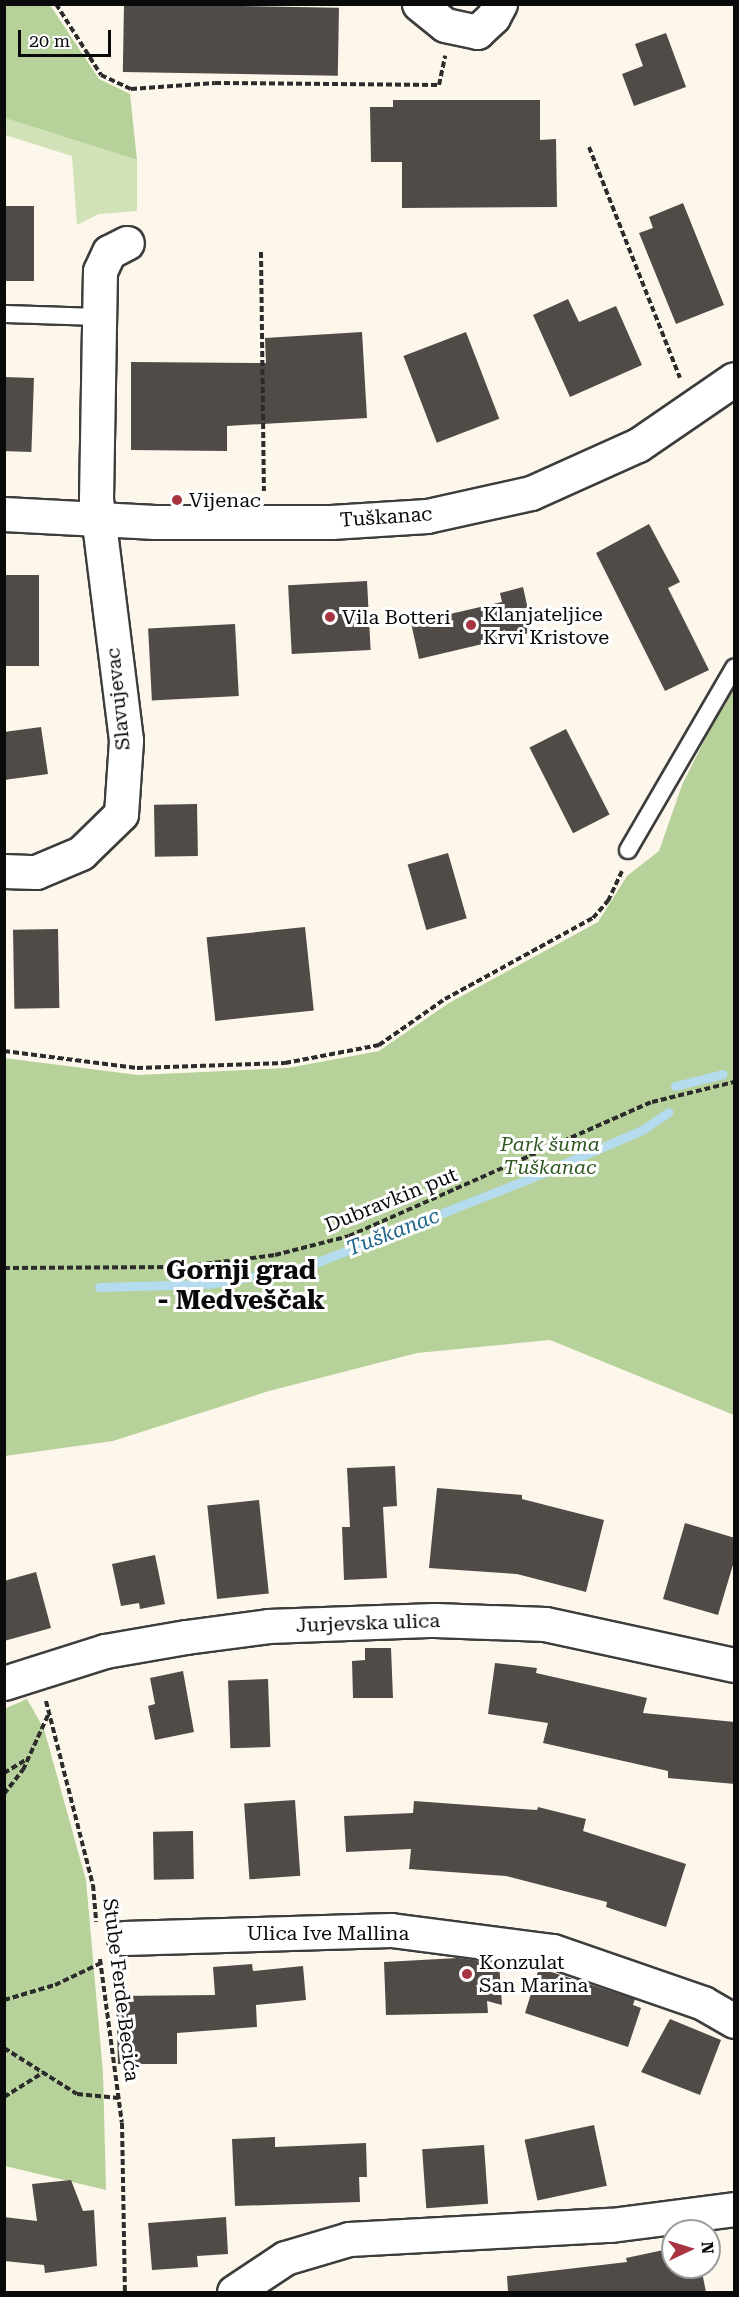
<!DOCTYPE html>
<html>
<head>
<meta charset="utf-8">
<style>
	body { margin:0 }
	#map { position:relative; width:739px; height:2297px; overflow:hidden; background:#fcf7ea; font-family:"Roboto Serif",serif }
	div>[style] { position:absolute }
	.green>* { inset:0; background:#d1e2b8 }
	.forest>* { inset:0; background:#b6d199 }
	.stream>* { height:9px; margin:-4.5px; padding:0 4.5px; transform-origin:4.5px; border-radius:4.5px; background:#b4dcee }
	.building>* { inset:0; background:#514b48; transform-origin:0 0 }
	.path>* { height:4px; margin-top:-2px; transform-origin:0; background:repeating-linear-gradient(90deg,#2c2c2c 0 6px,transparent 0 9px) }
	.roads { filter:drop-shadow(2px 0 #3d3d3d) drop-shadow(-2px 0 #3d3d3d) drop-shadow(0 2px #3d3d3d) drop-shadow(0 -2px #3d3d3d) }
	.service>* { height:16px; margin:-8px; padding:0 8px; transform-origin:8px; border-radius:8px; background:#fff }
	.minor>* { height:33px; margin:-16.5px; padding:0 16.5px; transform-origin:16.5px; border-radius:16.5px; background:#fff }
	.tertiary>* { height:33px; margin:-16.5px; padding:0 16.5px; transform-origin:16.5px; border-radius:16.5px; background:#fff }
	.dots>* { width:16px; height:16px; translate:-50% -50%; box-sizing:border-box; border:3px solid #fff; border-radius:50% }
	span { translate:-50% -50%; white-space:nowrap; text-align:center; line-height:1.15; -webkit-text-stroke:6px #fff; paint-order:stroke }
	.poi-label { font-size:20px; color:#0a0a0a }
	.left { translate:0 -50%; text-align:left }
	.street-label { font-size:20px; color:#0a0a0a }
	.park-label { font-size:20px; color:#325923; font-style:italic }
	.water-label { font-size:21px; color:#23668c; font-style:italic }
	.district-label { font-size:26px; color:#0a0a0a; font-weight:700 }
	.frame { position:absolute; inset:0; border:6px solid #0a0a0a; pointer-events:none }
	.north { position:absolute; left:661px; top:2219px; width:60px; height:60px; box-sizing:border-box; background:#fff; border:2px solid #9d9d9d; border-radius:50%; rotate:86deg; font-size:16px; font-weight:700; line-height:24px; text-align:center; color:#0a0a0a }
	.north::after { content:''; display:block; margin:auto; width:21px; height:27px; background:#a83441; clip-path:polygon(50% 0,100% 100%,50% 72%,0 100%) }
	.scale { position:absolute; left:18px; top:30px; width:93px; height:27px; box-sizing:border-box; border:3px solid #0a0a0a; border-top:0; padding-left:8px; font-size:18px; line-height:21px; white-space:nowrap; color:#0a0a0a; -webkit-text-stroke:4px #fff; paint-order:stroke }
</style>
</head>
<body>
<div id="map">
	<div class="green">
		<i style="clip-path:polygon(5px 118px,137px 160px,137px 211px,99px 214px,77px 225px,72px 156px,5px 135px)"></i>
	</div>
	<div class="forest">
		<i style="clip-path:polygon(5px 4px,50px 5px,99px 79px,130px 94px,137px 160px,5px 118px)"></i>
		<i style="clip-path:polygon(734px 681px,734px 1415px,550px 1340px,417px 1353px,269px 1391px,113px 1441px,5px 1456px,4px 1058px,138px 1075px,288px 1068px,379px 1051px,449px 1003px,598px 922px,627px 876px,659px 851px,682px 785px)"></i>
		<i style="clip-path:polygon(27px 1699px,44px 1729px,86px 1880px,103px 2073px,106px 2190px,5px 2166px,4px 1709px)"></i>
	</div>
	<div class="stream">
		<i style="left:675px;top:1086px;width:49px;rotate:-14deg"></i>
		<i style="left:99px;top:1287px;width:109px;rotate:-1.6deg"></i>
		<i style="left:208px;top:1284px;width:93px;rotate:-9.3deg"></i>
		<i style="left:300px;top:1269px;width:243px;rotate:-21.5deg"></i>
		<i style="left:526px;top:1180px;width:126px;rotate:-23.3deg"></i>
		<i style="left:642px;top:1130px;width:32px;rotate:-34deg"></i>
	</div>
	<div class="building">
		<i style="left:124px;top:4px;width:215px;height:68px;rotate:1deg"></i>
		<i style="clip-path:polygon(666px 33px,686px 87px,634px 106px,622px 74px,643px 66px,635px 44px)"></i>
		<i style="clip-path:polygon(393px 100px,540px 100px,540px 140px,556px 139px,557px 207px,402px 208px,402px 162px,371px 162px,370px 107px,393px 107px)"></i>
		<i style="clip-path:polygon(683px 203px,724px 305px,676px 324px,639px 233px,653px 228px,649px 217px)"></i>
		<i style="left:4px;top:206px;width:30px;height:75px"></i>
		<i style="clip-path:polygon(568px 299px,579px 322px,616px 306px,642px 365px,570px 397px,533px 315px)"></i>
		<i style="clip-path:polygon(362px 332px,367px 418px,227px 426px,227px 451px,131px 450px,131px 362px,266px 363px,265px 338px)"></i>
		<i style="left:466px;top:332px;width:93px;height:67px;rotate:69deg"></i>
		<i style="left:4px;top:377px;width:30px;height:74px;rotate:2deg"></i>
		<i style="clip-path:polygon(649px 524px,680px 582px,668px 588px,709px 670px,665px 691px,596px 553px)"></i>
		<i style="left:4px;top:575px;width:35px;height:91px"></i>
		<i style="left:367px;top:581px;width:69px;height:79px;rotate:87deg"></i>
		<i style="clip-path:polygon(523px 587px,533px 632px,419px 659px,411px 623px,502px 602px,500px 593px)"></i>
		<i style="left:235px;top:624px;width:72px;height:87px;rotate:87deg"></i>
		<i style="clip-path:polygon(41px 727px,48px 774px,4px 780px,4px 732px)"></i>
		<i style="left:566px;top:729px;width:96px;height:41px;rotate:63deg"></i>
		<i style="left:197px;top:804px;width:52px;height:43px;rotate:89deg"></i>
		<i style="left:448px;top:853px;width:68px;height:42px;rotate:74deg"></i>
		<i style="left:305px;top:927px;width:84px;height:99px;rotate:84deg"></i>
		<i style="left:58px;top:929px;width:79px;height:45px;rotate:89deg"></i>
		<i style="clip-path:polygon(395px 1466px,397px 1506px,383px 1507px,387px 1578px,344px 1580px,342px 1527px,350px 1527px,347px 1468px)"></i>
		<i style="clip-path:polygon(437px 1488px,522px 1495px,522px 1499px,604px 1520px,586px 1592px,517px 1574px,429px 1568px)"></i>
		<i style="left:259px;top:1500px;width:94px;height:52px;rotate:84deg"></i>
		<i style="clip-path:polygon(685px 1523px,735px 1538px,735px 1558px,718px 1615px,663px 1599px)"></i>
		<i style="clip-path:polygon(155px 1555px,165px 1604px,140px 1609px,139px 1603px,121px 1606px,112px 1564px)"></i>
		<i style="clip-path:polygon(36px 1572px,51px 1628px,4px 1641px,4px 1581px)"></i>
		<i style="clip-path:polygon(365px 1648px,391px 1648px,393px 1698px,353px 1698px,352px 1661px,365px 1660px)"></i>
		<i style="clip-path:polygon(495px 1663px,537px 1668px,536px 1673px,647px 1698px,643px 1713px,735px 1722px,735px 1784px,668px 1778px,668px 1771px,543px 1743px,548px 1723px,488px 1714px)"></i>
		<i style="clip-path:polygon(183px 1671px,194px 1732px,155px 1740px,148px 1706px,155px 1704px,150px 1678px)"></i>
		<i style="left:268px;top:1679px;width:68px;height:40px;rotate:88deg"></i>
		<i style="left:295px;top:1800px;width:76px;height:51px;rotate:86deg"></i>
		<i style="clip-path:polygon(414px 1801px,537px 1810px,538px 1807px,586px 1819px,583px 1831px,686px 1864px,666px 1927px,606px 1907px,607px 1902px,506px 1876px,409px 1869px,411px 1849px,346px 1852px,344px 1816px,413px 1813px)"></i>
		<i style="left:193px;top:1831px;width:48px;height:40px;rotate:89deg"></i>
		<i style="clip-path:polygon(458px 1958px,499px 1963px,502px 2005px,487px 2001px,488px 2013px,386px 2015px,384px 1962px)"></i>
		<i style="clip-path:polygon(252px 1964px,253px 1971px,303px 1966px,306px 2000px,256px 2005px,257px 2027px,177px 2033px,177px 2064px,118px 2064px,116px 1996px,215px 1995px,213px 1967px)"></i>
		<i style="clip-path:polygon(539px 1968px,635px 1999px,633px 2005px,641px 2008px,628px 2047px,525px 2013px)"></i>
		<i style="clip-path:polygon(670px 2019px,721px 2040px,700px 2095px,641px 2072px)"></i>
		<i style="left:594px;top:2125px;width:62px;height:71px;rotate:78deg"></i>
		<i style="clip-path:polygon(275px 2137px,275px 2147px,366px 2143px,367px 2177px,359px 2177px,360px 2202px,235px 2206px,232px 2139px)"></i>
		<i style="left:484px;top:2145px;width:59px;height:62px;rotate:86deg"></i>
		<i style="clip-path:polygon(71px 2180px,83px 2211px,94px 2210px,97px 2266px,45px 2273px,44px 2265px,4px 2261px,4px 2217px,37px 2221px,32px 2184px)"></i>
		<i style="clip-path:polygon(226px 2217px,228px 2254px,197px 2256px,198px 2267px,152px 2270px,148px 2223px)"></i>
		<i style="clip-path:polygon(673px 2248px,673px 2267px,701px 2267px,706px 2292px,508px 2292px,507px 2276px,627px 2262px,626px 2258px)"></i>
	</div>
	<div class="path">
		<i style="left:56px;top:4px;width:84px;rotate:57.6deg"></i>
		<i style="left:101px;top:75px;width:33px;rotate:25deg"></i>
		<i style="left:131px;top:89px;width:84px;rotate:-4.1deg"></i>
		<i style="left:215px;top:83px;width:224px;rotate:0.5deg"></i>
		<i style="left:439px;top:85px;width:30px;rotate:-78deg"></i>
		<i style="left:589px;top:147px;width:248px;rotate:68.5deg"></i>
		<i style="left:261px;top:252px;width:239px;rotate:89.3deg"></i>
		<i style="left:4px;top:1051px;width:134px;rotate:7.3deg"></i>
		<i style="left:137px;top:1068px;width:148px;rotate:-1.9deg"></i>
		<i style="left:285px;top:1063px;width:96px;rotate:-10.8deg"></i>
		<i style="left:379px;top:1045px;width:80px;rotate:-34.9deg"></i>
		<i style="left:445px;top:999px;width:169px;rotate:-28.7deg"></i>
		<i style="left:593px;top:918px;width:23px;rotate:-49deg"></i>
		<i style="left:608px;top:901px;width:33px;rotate:-65deg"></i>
		<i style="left:4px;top:1268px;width:175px;rotate:-0.3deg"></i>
		<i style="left:179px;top:1267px;width:97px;rotate:-7.1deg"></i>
		<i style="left:275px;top:1255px;width:76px;rotate:-14.4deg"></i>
		<i style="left:349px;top:1236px;width:331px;rotate:-23.9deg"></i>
		<i style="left:652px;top:1102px;width:84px;rotate:-13.7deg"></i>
		<i style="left:46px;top:1701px;width:190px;rotate:75.7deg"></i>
		<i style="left:93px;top:1885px;width:37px;rotate:85deg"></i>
		<i style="left:4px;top:1773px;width:29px;rotate:-31deg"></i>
		<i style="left:4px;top:1794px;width:31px;rotate:-52deg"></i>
		<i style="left:23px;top:1770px;width:63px;rotate:-65.5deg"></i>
		<i style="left:100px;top:1959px;width:165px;rotate:82.4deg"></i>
		<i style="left:122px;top:2123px;width:169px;rotate:89deg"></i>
		<i style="left:4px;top:2000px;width:53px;rotate:-16.4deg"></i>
		<i style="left:55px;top:1985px;width:51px;rotate:-25.6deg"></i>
		<i style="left:4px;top:2048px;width:86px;rotate:32.2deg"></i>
		<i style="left:77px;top:2094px;width:42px;rotate:5.4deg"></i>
		<i style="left:4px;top:2097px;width:47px;rotate:-32deg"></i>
	</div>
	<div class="roads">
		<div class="service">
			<i style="left:4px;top:314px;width:94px;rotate:1.8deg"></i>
			<i style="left:628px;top:850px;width:211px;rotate:-59.8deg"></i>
		</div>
		<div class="minor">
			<i style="left:419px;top:4px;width:33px;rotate:39deg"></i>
			<i style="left:445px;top:25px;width:33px;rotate:12deg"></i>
			<i style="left:477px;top:32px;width:22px;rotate:-43deg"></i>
			<i style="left:493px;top:17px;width:15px;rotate:-62deg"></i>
			<i style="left:4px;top:871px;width:32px;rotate:2deg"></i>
			<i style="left:36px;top:872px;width:49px;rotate:-22.9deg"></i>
			<i style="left:81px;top:853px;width:56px;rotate:-44.3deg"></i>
			<i style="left:121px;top:814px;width:74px;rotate:-86.1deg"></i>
			<i style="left:126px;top:740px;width:243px;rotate:-97.1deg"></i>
			<i style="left:96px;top:499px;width:228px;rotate:-89deg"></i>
			<i style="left:100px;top:271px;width:21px;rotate:-65deg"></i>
			<i style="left:109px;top:252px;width:20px;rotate:-27deg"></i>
			<i style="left:124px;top:1938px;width:267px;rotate:-1.7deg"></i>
			<i style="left:391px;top:1930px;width:163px;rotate:7.4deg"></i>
			<i style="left:553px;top:1951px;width:159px;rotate:19.1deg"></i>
			<i style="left:703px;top:2003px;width:36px;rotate:30deg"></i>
			<i style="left:234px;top:2292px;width:61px;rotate:-33.7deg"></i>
			<i style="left:285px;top:2258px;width:67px;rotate:-16.5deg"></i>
			<i style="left:349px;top:2239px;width:262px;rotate:-3.1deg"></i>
			<i style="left:611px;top:2225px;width:124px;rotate:-7.4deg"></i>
		</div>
		<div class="tertiary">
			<i style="left:4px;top:514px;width:151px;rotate:3deg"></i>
			<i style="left:155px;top:522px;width:176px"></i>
			<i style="left:331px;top:522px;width:96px;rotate:-3.6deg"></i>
			<i style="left:427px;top:516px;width:107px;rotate:-12.5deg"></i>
			<i style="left:531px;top:493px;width:117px;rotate:-24.2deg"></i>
			<i style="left:638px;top:445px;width:116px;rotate:-34.5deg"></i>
			<i style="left:4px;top:1683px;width:106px;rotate:-17.6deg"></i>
			<i style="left:105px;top:1651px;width:82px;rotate:-9.8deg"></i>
			<i style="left:186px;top:1637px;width:83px;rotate:-7.6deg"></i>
			<i style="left:268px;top:1626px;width:167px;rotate:-2.1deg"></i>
			<i style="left:435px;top:1620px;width:110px;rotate:2.1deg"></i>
			<i style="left:545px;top:1624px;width:193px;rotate:12.2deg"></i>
		</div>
	</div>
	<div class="dots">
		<i style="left:177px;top:500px;background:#a83441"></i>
		<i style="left:330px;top:617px;background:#a83441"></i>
		<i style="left:471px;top:625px;background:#a83441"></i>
		<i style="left:467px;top:1974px;background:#a83441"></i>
	</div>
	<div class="poi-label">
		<span class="left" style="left:189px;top:500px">Vijenac</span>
		<span class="left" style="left:483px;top:626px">Klanjateljice<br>Krvi Kristove</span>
		<span class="left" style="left:342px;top:617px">Vila Botteri</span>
		<span class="left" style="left:479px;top:1974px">Konzulat<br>San Marina</span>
	</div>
	<div class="street-label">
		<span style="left:386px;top:517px;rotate:-4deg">Tuškanac</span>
		<span style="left:118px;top:699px;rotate:-96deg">Slavujevac</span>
		<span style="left:391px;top:1200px;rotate:-22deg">Dubravkin put</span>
		<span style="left:368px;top:1623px;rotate:-2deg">Jurjevska ulica</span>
		<span style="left:328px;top:1933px">Ulica Ive Mallina</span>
		<span style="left:121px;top:1990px;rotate:83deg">Stube Ferde Becića</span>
	</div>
	<div class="park-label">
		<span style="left:550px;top:1156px">Park šuma<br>Tuškanac</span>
	</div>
	<div class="water-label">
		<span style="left:393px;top:1232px;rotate:-21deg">Tuškanac</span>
	</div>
	<div class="district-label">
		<span style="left:241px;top:1286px">Gornji grad<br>- Medveščak</span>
	</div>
	<div class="frame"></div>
	<div class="north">N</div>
	<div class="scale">20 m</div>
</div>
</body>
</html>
